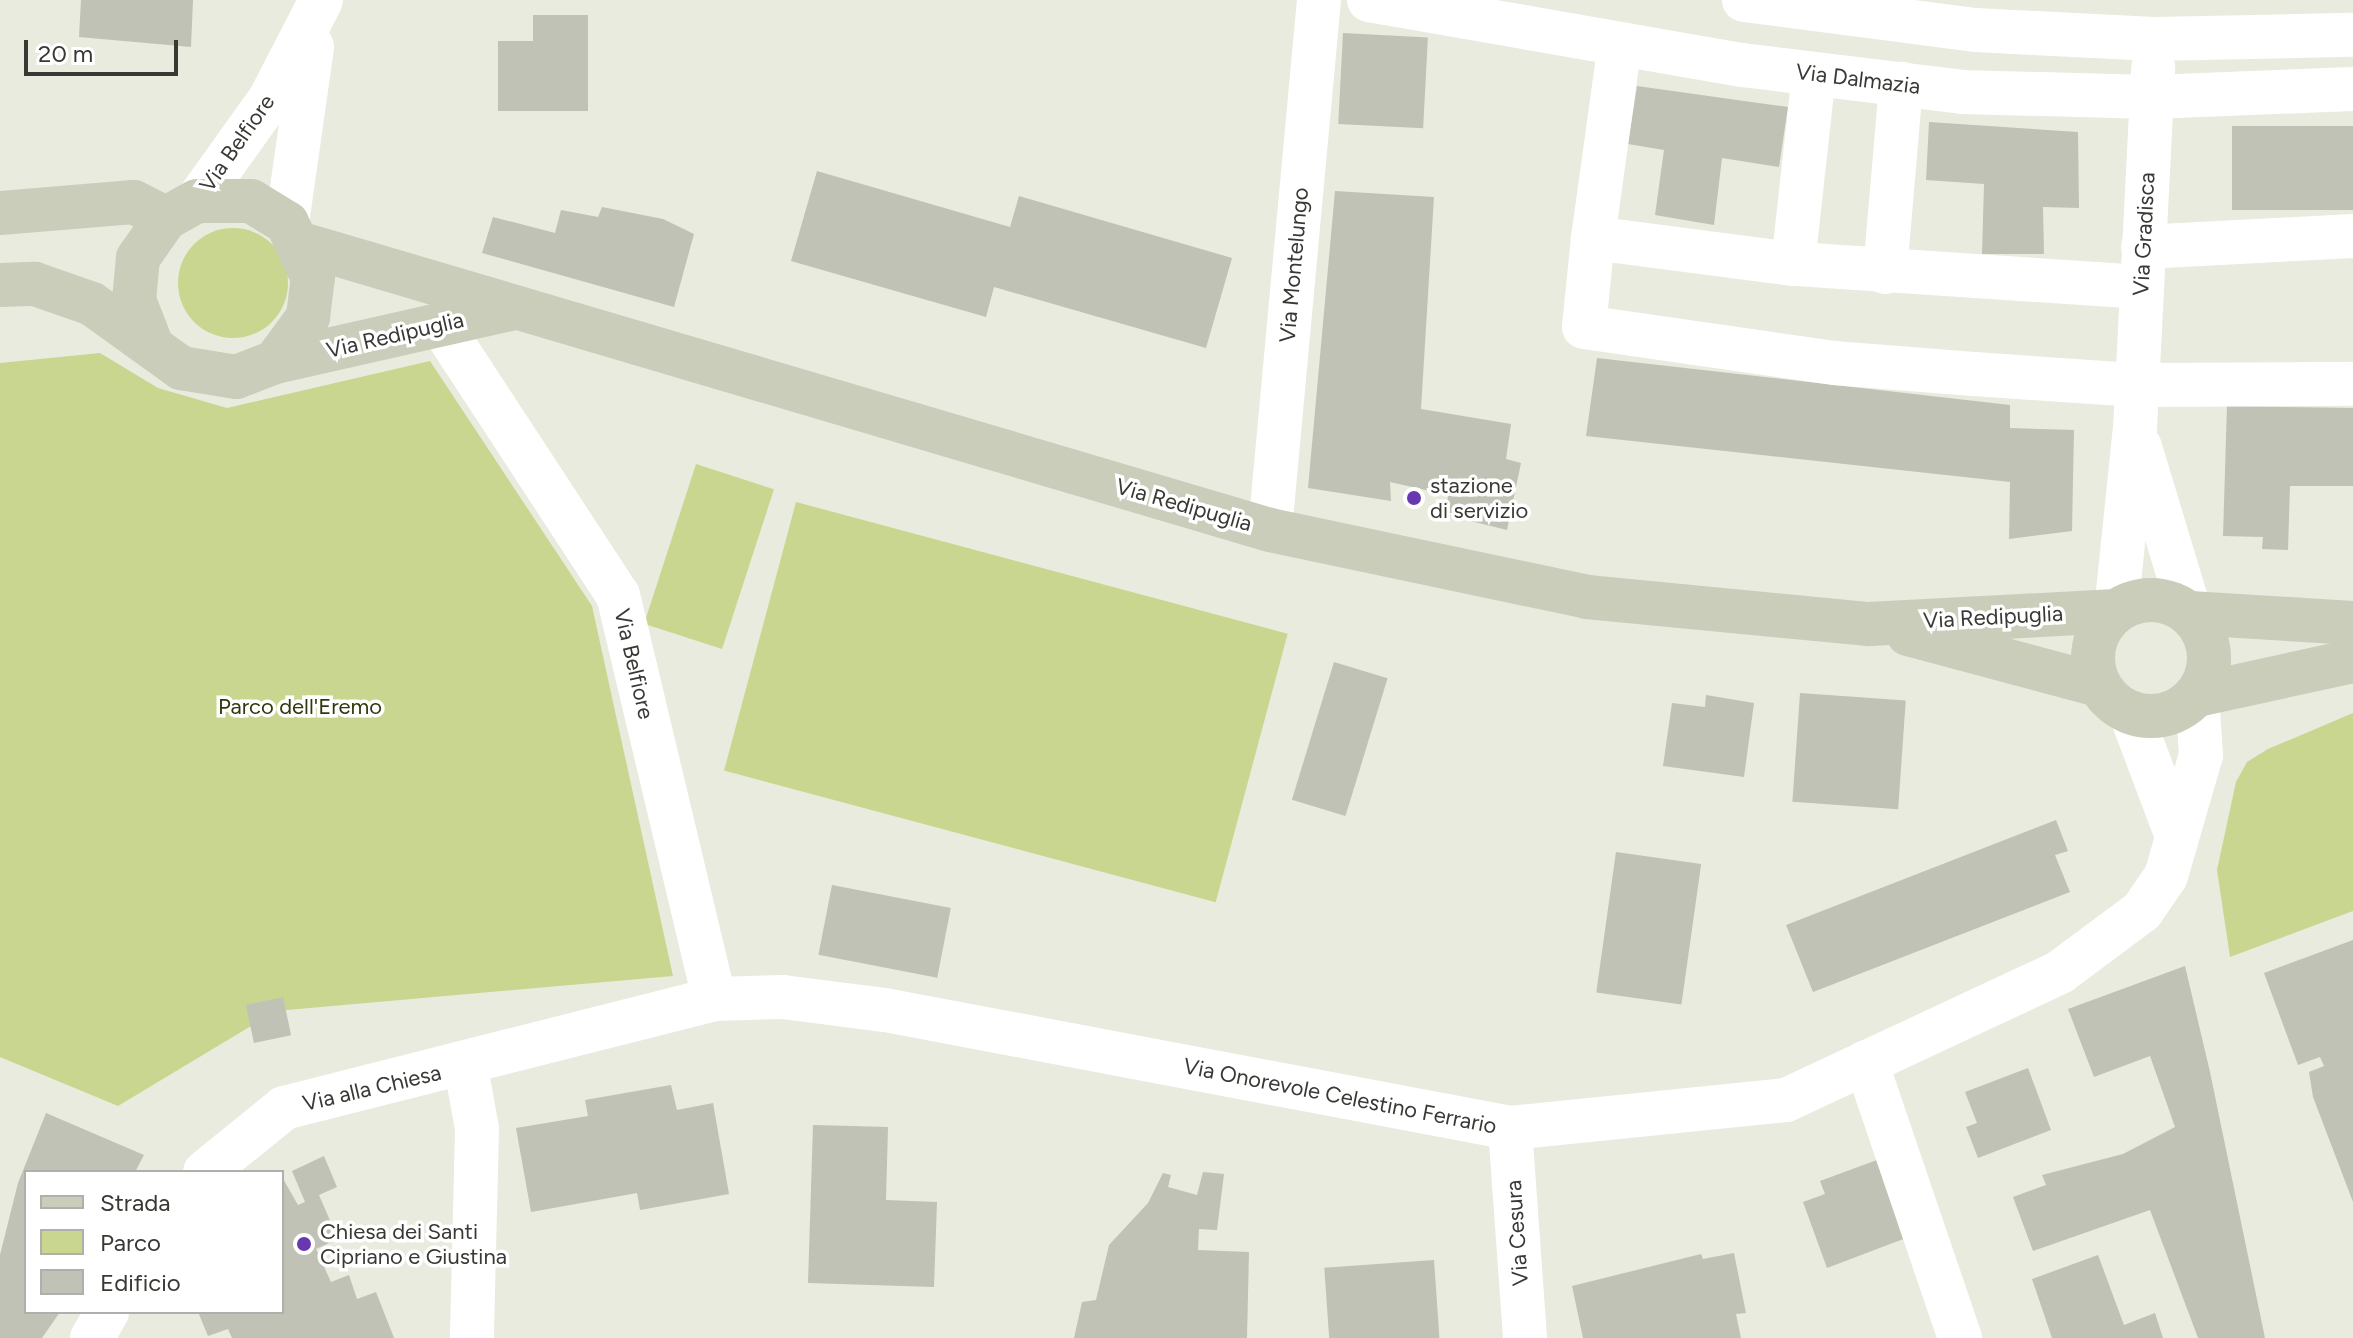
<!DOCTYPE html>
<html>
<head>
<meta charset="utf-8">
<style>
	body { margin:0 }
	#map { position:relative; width:2353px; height:1338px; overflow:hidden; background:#e8ebdd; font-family:Figtree,sans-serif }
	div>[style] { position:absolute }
	.green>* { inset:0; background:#c9d68f; transform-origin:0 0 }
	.round { border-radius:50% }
	.building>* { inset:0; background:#bfc2b5; transform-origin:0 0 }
	.street>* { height:44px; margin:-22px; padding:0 22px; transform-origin:22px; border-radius:22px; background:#fff }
	.secondary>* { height:44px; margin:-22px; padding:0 22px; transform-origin:22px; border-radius:22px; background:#c9cdba }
	.secondary>.ring { margin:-22px; padding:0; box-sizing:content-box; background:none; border:44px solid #c9cdba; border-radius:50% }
	.dots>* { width:22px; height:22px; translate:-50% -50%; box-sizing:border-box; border:4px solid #fff; border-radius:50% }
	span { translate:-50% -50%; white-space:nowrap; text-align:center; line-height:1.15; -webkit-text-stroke:7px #fff; paint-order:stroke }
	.street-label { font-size:22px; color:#383934 }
	.poi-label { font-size:22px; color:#383934 }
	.left { translate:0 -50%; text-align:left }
	.park-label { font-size:22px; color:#32380e }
	.legend { position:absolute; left:24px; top:1170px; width:260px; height:144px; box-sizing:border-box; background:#fff; border:2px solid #afb0ae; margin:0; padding:10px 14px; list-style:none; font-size:24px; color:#383934 }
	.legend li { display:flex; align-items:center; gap:16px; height:40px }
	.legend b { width:40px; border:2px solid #afb0ae }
	.scale { position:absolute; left:24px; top:40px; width:154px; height:36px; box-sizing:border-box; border:4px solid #383934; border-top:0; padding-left:10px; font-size:24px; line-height:28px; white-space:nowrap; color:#383934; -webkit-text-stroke:6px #fff; paint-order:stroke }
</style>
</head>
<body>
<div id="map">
	<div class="green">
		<i class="round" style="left:178px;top:228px;width:110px;height:110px"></i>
		<i style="clip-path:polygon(100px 353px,158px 388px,227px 408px,430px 361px,592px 606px,673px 976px,276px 1011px,118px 1106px,0 1057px,0 363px)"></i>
		<i style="left:696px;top:464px;width:82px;height:168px;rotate:18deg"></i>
		<i style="left:796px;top:502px;width:509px;height:278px;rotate:15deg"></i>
		<i style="clip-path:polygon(2353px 713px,2353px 911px,2230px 957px,2217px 870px,2236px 782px,2247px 762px,2268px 749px)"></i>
	</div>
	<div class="building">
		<i style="clip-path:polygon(81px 0,193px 0,191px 47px,79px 37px)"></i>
		<i style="clip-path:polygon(533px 15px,588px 15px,588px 111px,498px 111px,498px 41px,533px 41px)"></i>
		<i style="left:1343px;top:33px;width:85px;height:91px;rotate:3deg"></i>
		<i style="clip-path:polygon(1637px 86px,1788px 107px,1779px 167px,1722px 158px,1714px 225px,1655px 215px,1664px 150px,1628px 144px)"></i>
		<i style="clip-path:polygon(1929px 122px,2078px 132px,2079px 208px,2043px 207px,2044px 254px,1982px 254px,1984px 184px,1926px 180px)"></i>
		<i style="left:2353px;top:126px;width:84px;height:121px;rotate:90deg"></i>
		<i style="clip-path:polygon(817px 171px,1010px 227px,1019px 196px,1232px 258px,1206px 348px,994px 287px,986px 317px,791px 261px)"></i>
		<i style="clip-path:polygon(1335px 191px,1434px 197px,1421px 409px,1511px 424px,1506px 459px,1521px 463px,1507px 530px,1446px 515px,1448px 495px,1390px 482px,1391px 501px,1308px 488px)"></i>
		<i style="clip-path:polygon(602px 207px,663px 219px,694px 234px,674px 307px,482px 253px,493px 217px,555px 233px,561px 210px,598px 217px)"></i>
		<i style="clip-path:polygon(1597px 358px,2010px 405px,2010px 428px,2074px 430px,2072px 531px,2009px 539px,2010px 482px,1586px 436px)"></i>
		<i style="clip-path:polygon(2227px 406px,2353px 408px,2353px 486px,2290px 486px,2288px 550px,2262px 549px,2263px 537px,2223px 536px)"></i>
		<i style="left:1334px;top:662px;width:56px;height:144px;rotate:17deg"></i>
		<i style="left:1800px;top:693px;width:106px;height:109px;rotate:4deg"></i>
		<i style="clip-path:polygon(1706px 695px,1754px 703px,1744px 777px,1663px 766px,1672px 703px,1705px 707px)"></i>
		<i style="clip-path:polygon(2056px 820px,2068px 851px,2055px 855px,2070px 892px,1813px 992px,1786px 925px)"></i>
		<i style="left:1616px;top:852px;width:86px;height:142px;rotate:8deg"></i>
		<i style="left:832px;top:885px;width:121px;height:71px;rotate:11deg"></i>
		<i style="clip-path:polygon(2353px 940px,2353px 1202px,2313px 1097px,2309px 1072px,2324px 1066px,2320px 1057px,2298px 1065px,2264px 973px)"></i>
		<i style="clip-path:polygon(2185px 966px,2210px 1072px,2265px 1338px,2198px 1338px,2150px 1210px,2033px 1251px,2013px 1197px,2046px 1185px,2042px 1175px,2123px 1154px,2175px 1127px,2150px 1056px,2094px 1077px,2068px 1009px)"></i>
		<i style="left:283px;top:997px;width:39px;height:38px;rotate:78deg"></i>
		<i style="clip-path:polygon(2028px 1068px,2051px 1130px,1978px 1158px,1966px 1127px,1977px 1123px,1965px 1092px)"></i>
		<i style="clip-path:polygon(671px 1085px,677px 1110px,713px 1103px,729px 1194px,640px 1210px,637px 1193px,531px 1212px,516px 1128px,588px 1116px,585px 1100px)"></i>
		<i style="clip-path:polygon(46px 1113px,144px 1155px,135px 1172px,26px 1172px,26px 1312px,60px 1312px,42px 1338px,0 1338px,0 1255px,18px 1183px)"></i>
		<i style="clip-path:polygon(813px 1125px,888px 1127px,886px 1200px,937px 1202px,934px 1287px,808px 1283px)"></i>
		<i style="clip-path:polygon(324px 1156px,337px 1187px,319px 1195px,338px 1239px,316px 1249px,331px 1282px,349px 1275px,357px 1299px,376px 1292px,394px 1338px,232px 1338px,228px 1329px,208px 1336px,198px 1312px,282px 1312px,282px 1177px,298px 1205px,305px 1202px,292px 1171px)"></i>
		<i style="clip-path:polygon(1877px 1160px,1906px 1238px,1827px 1268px,1803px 1202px,1825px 1194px,1820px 1181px)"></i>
		<i style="clip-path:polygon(1203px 1172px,1224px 1174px,1217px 1230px,1199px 1229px,1198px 1250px,1249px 1252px,1247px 1338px,1074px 1338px,1082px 1302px,1096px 1300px,1109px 1245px,1148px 1203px,1163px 1173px,1171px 1175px,1168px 1187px,1197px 1195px)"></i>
		<i style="clip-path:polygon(1734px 1253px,1746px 1313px,1736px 1314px,1741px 1338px,1583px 1338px,1572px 1286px,1701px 1254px,1703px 1259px)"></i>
		<i style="clip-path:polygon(2098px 1255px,2124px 1325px,2155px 1313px,2163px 1338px,2052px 1338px,2032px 1279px)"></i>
		<i style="left:1434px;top:1260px;width:78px;height:110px;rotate:86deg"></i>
	</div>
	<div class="street">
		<i style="left:1369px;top:0;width:380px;rotate:9.9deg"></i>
		<i style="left:1743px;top:65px;width:221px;rotate:7deg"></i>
		<i style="left:1962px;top:92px;width:190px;rotate:1.5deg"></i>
		<i style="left:2152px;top:97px;width:201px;rotate:-2.3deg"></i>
		<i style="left:1744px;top:0;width:233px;rotate:7.4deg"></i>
		<i style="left:1975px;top:30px;width:179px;rotate:2.9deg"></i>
		<i style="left:2154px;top:39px;width:199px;rotate:-1.2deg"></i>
		<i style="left:197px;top:201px;width:125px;rotate:-54.4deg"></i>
		<i style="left:270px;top:99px;width:111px;rotate:-62.7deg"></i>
		<i style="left:287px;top:223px;width:178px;rotate:-81.9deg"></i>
		<i style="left:1593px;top:238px;width:196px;rotate:-82.1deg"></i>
		<i style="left:2143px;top:247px;width:210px;rotate:-3deg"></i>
		<i style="left:1793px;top:264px;width:191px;rotate:-83.7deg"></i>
		<i style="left:1885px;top:272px;width:189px;rotate:-85.1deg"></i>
		<i style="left:2142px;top:287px;width:350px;rotate:-176.2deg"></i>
		<i style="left:1793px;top:264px;width:202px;rotate:-172.6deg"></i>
		<i style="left:1593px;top:238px;width:89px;rotate:95.8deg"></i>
		<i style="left:1584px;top:327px;width:253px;rotate:8.2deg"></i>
		<i style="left:1834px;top:363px;width:140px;rotate:4.5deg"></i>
		<i style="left:1974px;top:374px;width:163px;rotate:3.9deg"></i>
		<i style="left:2137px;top:385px;width:216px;rotate:-0.3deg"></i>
		<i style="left:441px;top:325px;width:323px;rotate:56.8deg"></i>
		<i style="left:618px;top:595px;width:415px;rotate:76.6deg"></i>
		<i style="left:2140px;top:447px;width:173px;rotate:73.2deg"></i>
		<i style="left:1270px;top:530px;width:532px;rotate:-84.72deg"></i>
		<i style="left:2116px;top:611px;width:184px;rotate:-84.1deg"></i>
		<i style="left:2135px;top:428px;width:361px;rotate:-87.1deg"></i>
		<i style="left:2131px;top:714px;width:128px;rotate:69.4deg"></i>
		<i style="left:1866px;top:1062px;width:292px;rotate:71.2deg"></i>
		<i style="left:466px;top:1067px;width:63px;rotate:79.9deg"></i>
		<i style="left:477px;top:1129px;width:209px;rotate:91.4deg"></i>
		<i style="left:1510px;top:1128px;width:211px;rotate:85.9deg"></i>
		<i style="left:205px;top:1172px;width:102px;rotate:-39deg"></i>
		<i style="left:284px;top:1108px;width:444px;rotate:-14.2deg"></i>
		<i style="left:714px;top:999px;width:69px;rotate:-1.7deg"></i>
		<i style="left:783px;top:997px;width:103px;rotate:7.3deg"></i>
		<i style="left:885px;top:1010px;width:636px;rotate:10.69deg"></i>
		<i style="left:1510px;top:1128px;width:277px;rotate:-5.8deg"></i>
		<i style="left:1786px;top:1100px;width:302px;rotate:-25deg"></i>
		<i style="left:2060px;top:972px;width:102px;rotate:-36.6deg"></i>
		<i style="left:2142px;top:911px;width:42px;rotate:-55.6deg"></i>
		<i style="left:2166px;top:876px;width:126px;rotate:-73.9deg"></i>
		<i style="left:2201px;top:755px;width:60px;rotate:-93.8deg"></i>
		<i style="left:92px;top:1338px;width:30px;rotate:-60deg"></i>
	</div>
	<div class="secondary">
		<i style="left:0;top:213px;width:134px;rotate:-4.7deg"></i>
		<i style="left:134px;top:202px;width:36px;rotate:27deg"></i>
		<i style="left:302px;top:244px;width:1009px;rotate:16.46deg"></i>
		<i style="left:1270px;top:530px;width:324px;rotate:11.9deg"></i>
		<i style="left:1587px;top:597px;width:283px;rotate:5.5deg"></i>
		<i style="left:1869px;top:624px;width:247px;rotate:-3deg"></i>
		<i style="left:0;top:285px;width:35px;rotate:-2deg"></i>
		<i style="left:35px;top:284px;width:60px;rotate:19.3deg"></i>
		<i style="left:92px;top:304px;width:110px;rotate:35.7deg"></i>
		<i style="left:181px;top:368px;width:56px;rotate:9.3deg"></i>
		<i style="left:236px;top:377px;width:42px;rotate:-21deg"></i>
		<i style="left:275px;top:362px;width:56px;rotate:-53.7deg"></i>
		<i style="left:308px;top:317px;width:39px;rotate:-83deg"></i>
		<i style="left:313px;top:278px;width:61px;rotate:-115.3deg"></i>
		<i style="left:287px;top:223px;width:42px;rotate:-148.6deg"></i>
		<i style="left:251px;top:201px;width:54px;rotate:180deg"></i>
		<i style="left:197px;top:201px;width:35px;rotate:151deg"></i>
		<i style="left:166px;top:218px;width:49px;rotate:125deg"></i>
		<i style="left:138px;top:258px;width:42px;rotate:95.4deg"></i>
		<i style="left:134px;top:300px;width:44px;rotate:68.7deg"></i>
		<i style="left:275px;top:362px;width:242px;rotate:-12.7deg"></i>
		<i class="ring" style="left:2093px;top:600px;width:72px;height:72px"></i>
		<i style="left:2190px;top:613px;width:163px;rotate:3.5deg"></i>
		<i style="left:1908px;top:634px;width:198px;rotate:15deg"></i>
		<i style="left:2197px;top:695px;width:160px;rotate:-12.3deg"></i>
	</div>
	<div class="dots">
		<i style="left:1414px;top:498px;background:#6838b0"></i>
		<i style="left:304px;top:1244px;background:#6838b0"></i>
	</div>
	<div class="street-label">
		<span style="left:1858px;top:79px;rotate:7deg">Via Dalmazia</span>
		<span style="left:237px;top:143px;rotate:-55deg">Via Belfiore</span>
		<span style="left:2144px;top:234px;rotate:-87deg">Via Gradisca</span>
		<span style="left:1294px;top:265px;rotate:-85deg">Via Montelungo</span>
		<span style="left:395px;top:335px;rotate:-13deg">Via Redipuglia</span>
		<span style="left:1184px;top:505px;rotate:16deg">Via Redipuglia</span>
		<span style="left:1993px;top:617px;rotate:-3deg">Via Redipuglia</span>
		<span style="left:634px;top:664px;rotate:77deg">Via Belfiore</span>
		<span style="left:372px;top:1088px;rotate:-13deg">Via alla Chiesa</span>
		<span style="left:1340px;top:1096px;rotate:11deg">Via Onorevole Celestino Ferrario</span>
		<span style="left:1517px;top:1233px;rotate:-94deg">Via Cesura</span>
	</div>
	<div class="poi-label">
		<span class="left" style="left:1430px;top:498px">stazione<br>di servizio</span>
		<span class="left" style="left:320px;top:1244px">Chiesa dei Santi<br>Cipriano e Giustina</span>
	</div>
	<div class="park-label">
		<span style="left:300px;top:707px">Parco dell'Eremo</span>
	</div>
	<ul class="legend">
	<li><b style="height:10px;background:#c9cdba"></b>Strada</li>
	<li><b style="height:22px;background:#c9d68f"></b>Parco</li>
	<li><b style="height:22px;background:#bfc2b5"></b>Edificio</li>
	</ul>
	<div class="scale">20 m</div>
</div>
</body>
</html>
